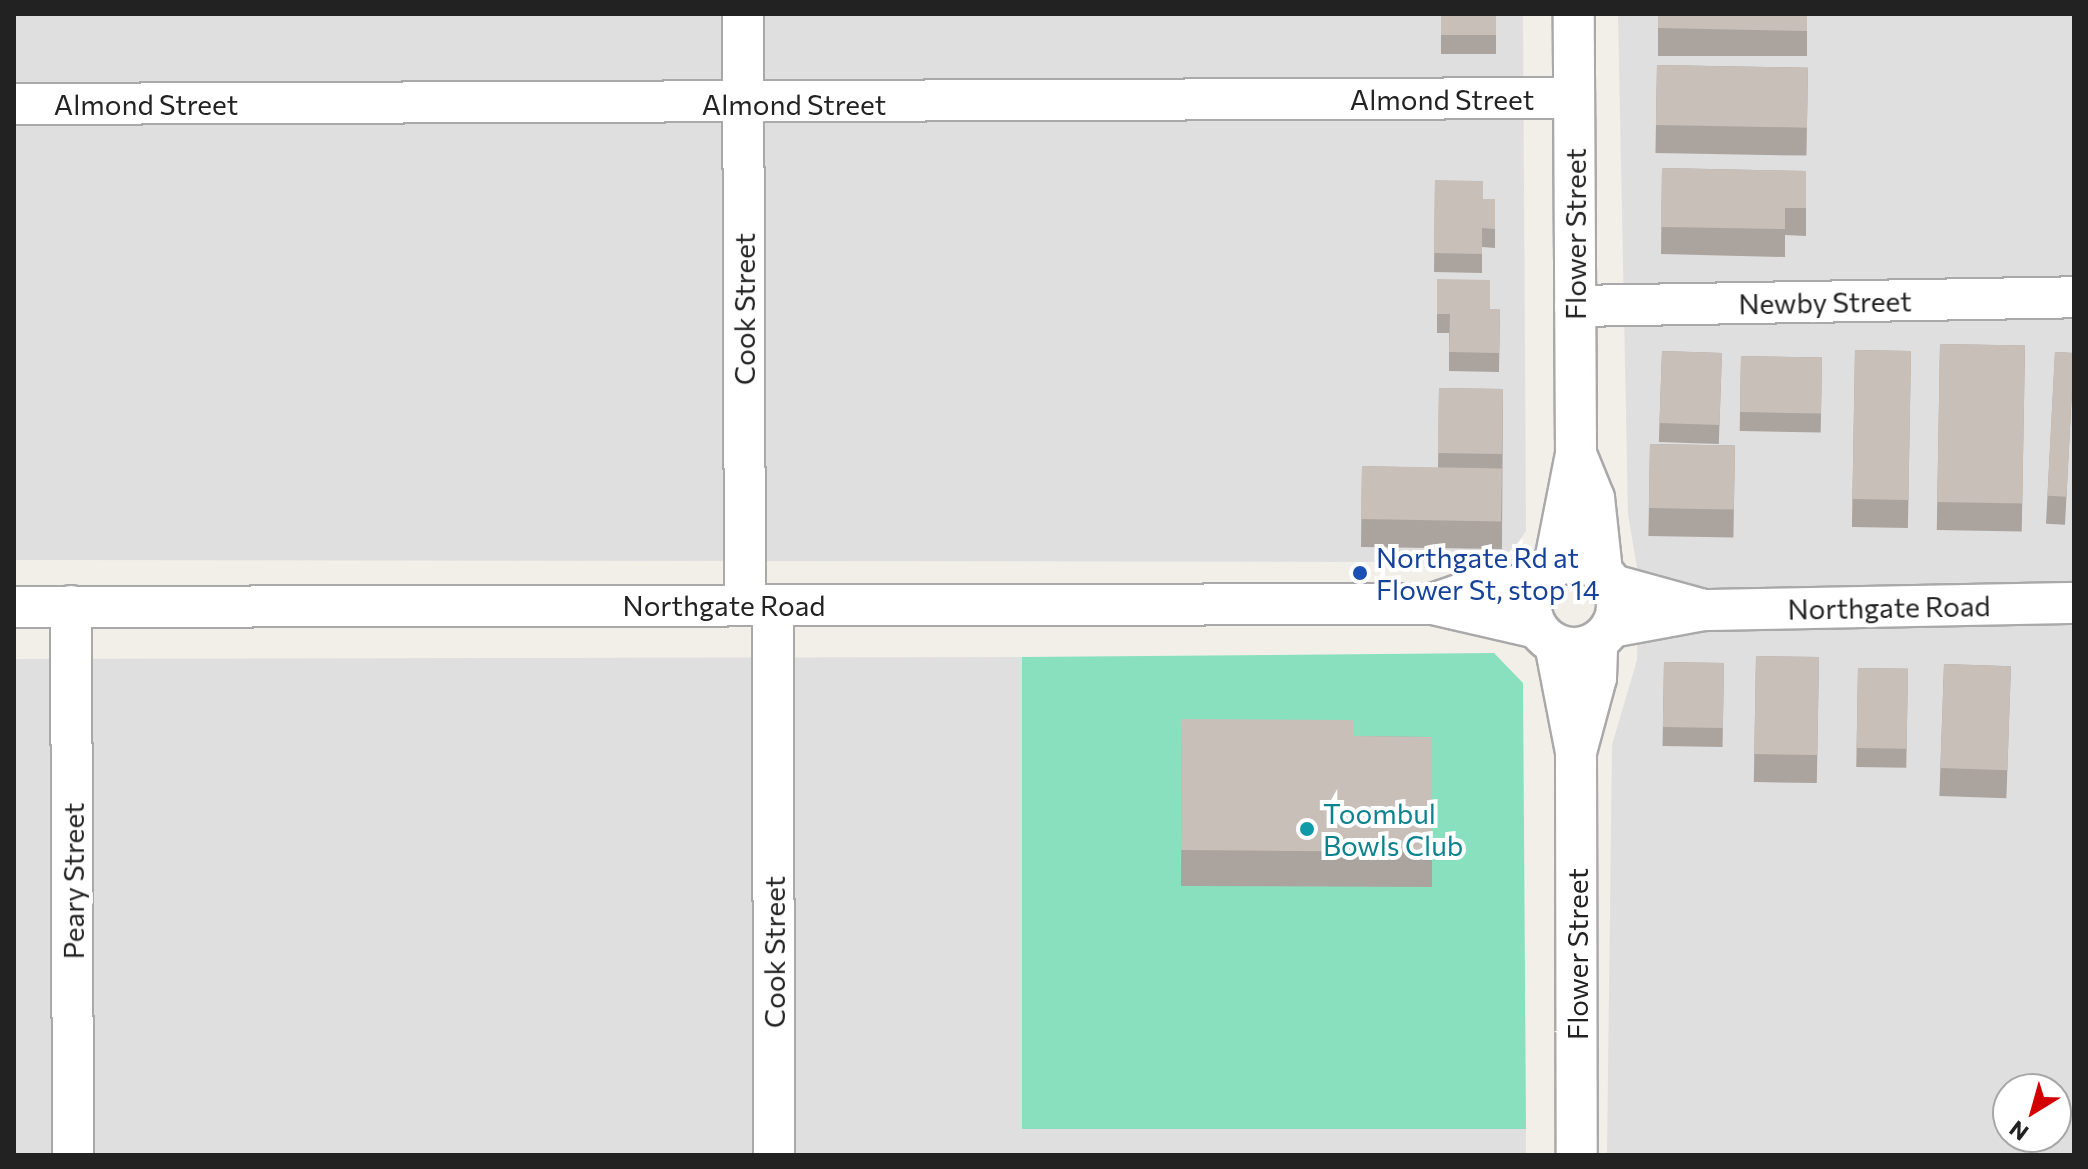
<!DOCTYPE html>
<html>
<head>
<meta charset="utf-8">
<style>
	body { margin:0 }
	#map { position:relative; width:2088px; height:1169px; overflow:hidden; background:#f2efe9; font-family:Commissioner,sans-serif }
	div>[style] { position:absolute }
	.residential>* { inset:0; background:#e0dfdf }
	.pitch>* { inset:0; background:#88e0be }
	.roads { filter:drop-shadow(2px 0 #a9a9a9) drop-shadow(-2px 0 #a9a9a9) drop-shadow(0 2px #a9a9a9) drop-shadow(0 -2px #a9a9a9) }
	.minor>* { height:40px; margin:-20px; padding:0 20px; transform-origin:20px; border-radius:20px; background:#fff }
	.minor>.ring { margin:-20px; padding:0; box-sizing:content-box; background:none; border:40px solid #fff; border-radius:50% }
	.wall>* { inset:0; background:#aba49e; transform-origin:0 0 }
	.building>* { inset:0; background:#c7bfb8; transform-origin:0 0 }
	.dots>* { width:22px; height:22px; translate:-50% -50%; box-sizing:border-box; border:4px solid #fff; border-radius:50% }
	span { translate:-50% -50%; white-space:nowrap; text-align:center; line-height:1.15; -webkit-text-stroke:8px #fff; paint-order:stroke }
	.street-label { font-size:28px; color:#222 }
	.transit-label { font-size:28px; color:#164399 }
	.left { translate:0 -50%; text-align:left }
	.culture-label { font-size:28px; color:#0d838f }
	.frame { position:absolute; inset:0; border:16px solid #222; pointer-events:none }
	.north { position:absolute; left:1992px; top:1073px; width:80px; height:80px; box-sizing:border-box; background:#fff; border:2px solid #a7a7a7; border-radius:50%; rotate:217deg; font-size:22px; font-weight:700; line-height:32px; text-align:center; color:#222 }
	.north::after { content:''; display:block; margin:auto; width:28px; height:36px; background:#d40000; clip-path:polygon(50% 0,100% 100%,50% 72%,0 100%) }
</style>
</head>
<body>
<div id="map">
	<div class="residential">
		<i style="clip-path:polygon(14px 14px,1523px 14px,1526px 531px,1507px 558px,1484px 562px,14px 560px)"></i>
		<i style="clip-path:polygon(evenodd,1618px 14px,2074px 14px,2074px 1155px,1607px 1155px,1612px 745px,1637px 660px,1639px 580px,1628px 514px,1618px 14px,2008px 1089px,2056px 1089px,2056px 1137px,2008px 1137px,2008px 1089px)"></i>
		<i style="clip-path:polygon(1022px 657px,1022px 1128px,1526px 1129px,1526px 1155px,14px 1155px,14px 659px)"></i>
	</div>
	<div class="pitch">
		<i style="clip-path:polygon(1494px 653px,1523px 683px,1526px 1129px,1022px 1129px,1022px 657px)"></i>
	</div>
	<div class="roads">
		<div class="minor">
			<i style="left:743px;top:14px;width:590px;rotate:89.81deg"></i>
			<i style="left:14px;top:104px;width:1560px;rotate:-0.22deg"></i>
			<i style="left:1575px;top:306px;width:499px;rotate:-1deg"></i>
			<i style="left:1576px;top:454px;width:48px;rotate:67.8deg"></i>
			<i style="left:1594px;top:498px;width:74px;rotate:83.8deg"></i>
			<i class="ring" style="left:1531px;top:562px;width:46px;height:46px"></i>
			<i style="left:1554px;top:566px;width:114px;rotate:-78.9deg"></i>
			<i style="left:1576px;top:454px;width:440px;rotate:-90.3deg"></i>
			<i style="left:1613px;top:585px;width:94px;rotate:15.4deg"></i>
			<i style="left:1433px;top:604px;width:107px;rotate:13deg"></i>
			<i style="left:773px;top:605px;width:550px;rotate:89.9deg"></i>
			<i style="left:71px;top:606px;width:549px;rotate:89.79deg"></i>
			<i style="left:14px;top:607px;width:1419px;rotate:-0.12deg"></i>
			<i style="left:1433px;top:604px;width:42px;rotate:-19.3deg"></i>
			<i style="left:1473px;top:590px;width:63px;rotate:-5.4deg"></i>
			<i style="left:1611px;top:627px;width:95px;rotate:-10.4deg"></i>
			<i style="left:1704px;top:610px;width:370px;rotate:-1.1deg"></i>
			<i style="left:1555px;top:644px;width:110px;rotate:79deg"></i>
			<i style="left:1576px;top:752px;width:403px;rotate:89.9deg"></i>
			<i style="left:1576px;top:752px;width:77px;rotate:-74.9deg"></i>
			<i style="left:1596px;top:678px;width:36px;rotate:-88deg"></i>
		</div>
	</div>
	<div class="wall">
		<i style="left:1441px;top:14px;width:55px;height:40px"></i>
		<i style="left:1658px;top:14px;width:149px;height:42px"></i>
		<i style="left:1657px;top:65px;width:151px;height:88px;rotate:1deg"></i>
		<i style="clip-path:polygon(1662px 168px,1806px 171px,1806px 236px,1785px 235px,1785px 257px,1661px 254px)"></i>
		<i style="clip-path:polygon(1435px 180px,1483px 199px,1495px 199px,1495px 248px,1482px 247px,1482px 273px,1434px 272px)"></i>
		<i style="clip-path:polygon(1437px 279px,1490px 309px,1500px 309px,1499px 372px,1449px 371px,1449px 333px,1437px 333px)"></i>
		<i style="left:1940px;top:344px;width:85px;height:186px;rotate:1deg"></i>
		<i style="left:1855px;top:350px;width:56px;height:177px;rotate:1deg"></i>
		<i style="left:1662px;top:351px;width:60px;height:91px;rotate:2deg"></i>
		<i style="left:2055px;top:352px;width:19px;height:172px;rotate:3deg"></i>
		<i style="left:1741px;top:356px;width:81px;height:75px;rotate:1deg"></i>
		<i style="clip-path:polygon(1439px 388px,1503px 389px,1502px 549px,1361px 547px,1362px 466px,1438px 468px)"></i>
		<i style="left:1650px;top:444px;width:85px;height:92px;rotate:1deg"></i>
		<i style="left:1756px;top:656px;width:63px;height:126px;rotate:1deg"></i>
		<i style="left:1664px;top:662px;width:60px;height:84px;rotate:1deg"></i>
		<i style="left:1944px;top:664px;width:67px;height:132px;rotate:2deg"></i>
		<i style="left:1858px;top:668px;width:50px;height:99px;rotate:1deg"></i>
		<i style="clip-path:polygon(1182px 719px,1354px 736px,1432px 737px,1432px 887px,1181px 886px)"></i>
	</div>
	<div class="building">
		<i style="left:1441px;top:14px;width:55px;height:21px"></i>
		<i style="clip-path:polygon(1658px 14px,1807px 14px,1807px 31px,1658px 28px)"></i>
		<i style="left:1657px;top:65px;width:151px;height:60px;rotate:1deg"></i>
		<i style="clip-path:polygon(1662px 168px,1806px 171px,1806px 208px,1785px 208px,1785px 229px,1661px 227px)"></i>
		<i style="clip-path:polygon(1435px 180px,1483px 181px,1483px 199px,1495px 199px,1495px 229px,1482px 228px,1482px 254px,1434px 253px)"></i>
		<i style="clip-path:polygon(1437px 279px,1490px 280px,1490px 309px,1500px 309px,1499px 353px,1449px 352px,1450px 314px,1437px 314px)"></i>
		<i style="left:1940px;top:344px;width:85px;height:158px;rotate:1deg"></i>
		<i style="left:1855px;top:350px;width:56px;height:149px;rotate:1deg"></i>
		<i style="left:1662px;top:351px;width:60px;height:72px;rotate:2deg"></i>
		<i style="left:2055px;top:352px;width:19px;height:144px;rotate:3deg"></i>
		<i style="left:1741px;top:356px;width:81px;height:56px;rotate:1deg"></i>
		<i style="left:1439px;top:388px;width:64px;height:65px;rotate:1deg"></i>
		<i style="left:1650px;top:444px;width:85px;height:64px;rotate:1deg"></i>
		<i style="left:1362px;top:466px;width:140px;height:53px;rotate:1deg"></i>
		<i style="left:1756px;top:656px;width:63px;height:98px;rotate:1deg"></i>
		<i style="left:1664px;top:662px;width:60px;height:65px;rotate:1deg"></i>
		<i style="left:1944px;top:664px;width:67px;height:104px;rotate:2deg"></i>
		<i style="left:1858px;top:668px;width:50px;height:80px;rotate:1deg"></i>
		<i style="clip-path:polygon(1182px 719px,1353px 720px,1354px 736px,1432px 737px,1432px 852px,1181px 850px)"></i>
	</div>
	<div class="dots">
		<i style="left:1360px;top:573px;background:#1a4fb4"></i>
		<i style="left:1307px;top:829px;background:#0f9aa8"></i>
	</div>
	<div class="street-label">
		<span style="left:1442px;top:99px">Almond Street</span>
		<span style="left:146px;top:104px">Almond Street</span>
		<span style="left:794px;top:104px">Almond Street</span>
		<span style="left:1575px;top:234px;rotate:-90deg">Flower Street</span>
		<span style="left:1825px;top:302px;rotate:-1deg">Newby Street</span>
		<span style="left:744px;top:309px;rotate:-90deg">Cook Street</span>
		<span style="left:724px;top:605px">Northgate Road</span>
		<span style="left:1889px;top:607px;rotate:-1deg">Northgate Road</span>
		<span style="left:73px;top:881px;rotate:-90deg">Peary Street</span>
		<span style="left:774px;top:952px;rotate:-90deg">Cook Street</span>
		<span style="left:1577px;top:954px;rotate:-90deg">Flower Street</span>
	</div>
	<div class="transit-label">
		<span class="left" style="left:1376px;top:573px">Northgate Rd at<br>Flower St, stop 14</span>
	</div>
	<div class="culture-label">
		<span class="left" style="left:1323px;top:829px">Toombul<br>Bowls Club</span>
	</div>
	<div class="frame"></div>
	<div class="north">N</div>
</div>
</body>
</html>
